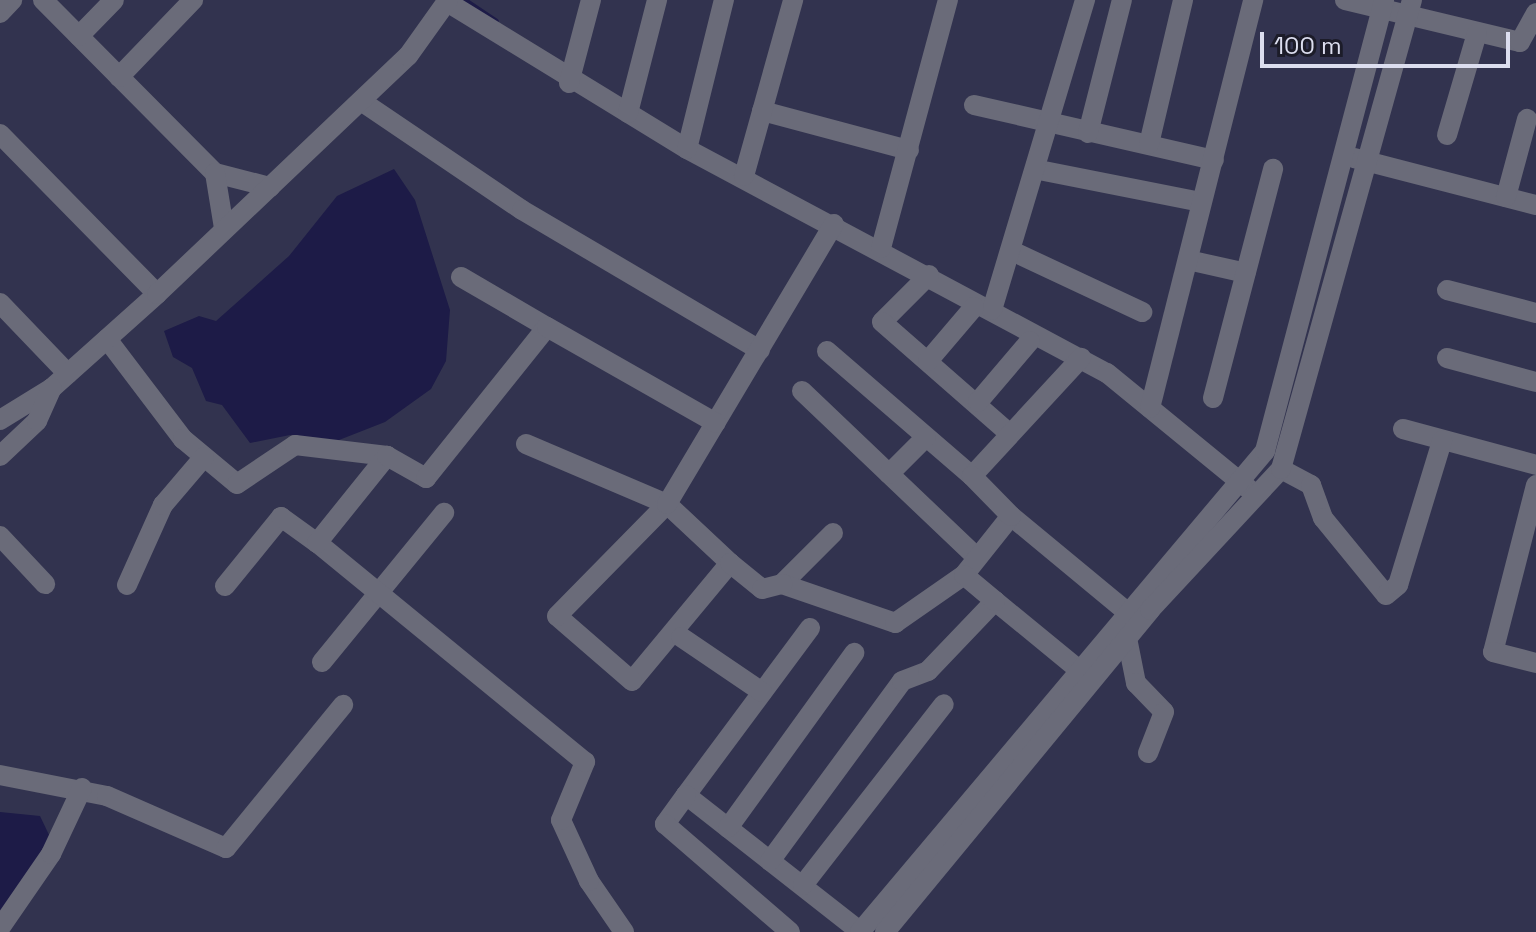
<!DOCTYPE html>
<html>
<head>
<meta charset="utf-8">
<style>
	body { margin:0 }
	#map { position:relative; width:1536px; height:932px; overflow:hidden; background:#32334f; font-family:"Space Grotesk",sans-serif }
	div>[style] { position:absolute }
	.water>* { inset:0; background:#1d1b47 }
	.stream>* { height:5px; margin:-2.5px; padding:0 2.5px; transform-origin:2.5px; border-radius:2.5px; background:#1d1b47 }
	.minor>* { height:20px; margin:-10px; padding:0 10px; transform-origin:10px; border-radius:10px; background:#6a6b79 }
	span { translate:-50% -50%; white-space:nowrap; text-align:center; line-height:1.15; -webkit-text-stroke:6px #1c1c29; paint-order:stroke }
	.scale { position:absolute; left:1260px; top:32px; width:250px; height:36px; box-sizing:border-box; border:4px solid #dcdeef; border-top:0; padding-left:10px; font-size:24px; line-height:28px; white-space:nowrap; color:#dcdeef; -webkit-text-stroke:6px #1c1c29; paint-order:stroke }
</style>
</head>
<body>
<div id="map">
	<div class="water">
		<i style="clip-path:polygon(394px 169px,415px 200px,450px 310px,446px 361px,431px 389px,385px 422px,334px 442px,290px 435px,250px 443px,222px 405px,206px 401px,192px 368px,173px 357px,164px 331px,199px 316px,216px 321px,289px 256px,337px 196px)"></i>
		<i style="clip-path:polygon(0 812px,40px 816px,51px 839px,0 915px)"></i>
	</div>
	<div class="stream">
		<i style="left:465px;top:0;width:37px;rotate:34deg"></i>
	</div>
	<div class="minor">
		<i style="left:43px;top:0;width:244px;rotate:45.2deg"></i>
		<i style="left:215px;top:173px;width:57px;rotate:14.3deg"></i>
		<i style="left:1345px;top:0;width:180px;rotate:13.5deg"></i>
		<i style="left:1520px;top:42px;width:33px;rotate:-61deg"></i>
		<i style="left:447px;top:2px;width:281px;rotate:31.5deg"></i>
		<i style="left:687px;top:149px;width:476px;rotate:28.1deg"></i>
		<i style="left:1107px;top:373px;width:186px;rotate:39.3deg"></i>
		<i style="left:0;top:13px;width:18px;rotate:-47deg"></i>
		<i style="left:79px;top:36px;width:50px;rotate:-45.8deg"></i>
		<i style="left:119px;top:77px;width:107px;rotate:-46.1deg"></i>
		<i style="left:569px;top:83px;width:86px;rotate:-75.2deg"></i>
		<i style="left:361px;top:101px;width:194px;rotate:34.1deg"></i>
		<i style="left:522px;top:210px;width:276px;rotate:30.5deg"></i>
		<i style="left:974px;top:105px;width:246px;rotate:12.9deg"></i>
		<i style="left:762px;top:111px;width:152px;rotate:14.9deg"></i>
		<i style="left:628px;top:113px;width:117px;rotate:-75.6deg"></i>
		<i style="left:1088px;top:133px;width:137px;rotate:-75.7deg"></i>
		<i style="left:0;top:134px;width:224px;rotate:45.5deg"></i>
		<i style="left:1447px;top:135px;width:106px;rotate:-73.6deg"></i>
		<i style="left:1149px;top:144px;width:148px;rotate:-76.7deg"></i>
		<i style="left:687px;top:149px;width:154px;rotate:-76.1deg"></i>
		<i style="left:1354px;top:158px;width:188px;rotate:14.5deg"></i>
		<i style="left:1039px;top:170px;width:165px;rotate:11.2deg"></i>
		<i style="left:215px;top:173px;width:56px;rotate:80.7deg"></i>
		<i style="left:744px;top:176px;width:183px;rotate:-74.4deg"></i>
		<i style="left:1506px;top:197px;width:81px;rotate:-74.9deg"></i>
		<i style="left:881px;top:248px;width:257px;rotate:-74.9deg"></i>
		<i style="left:1012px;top:251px;width:144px;rotate:25.1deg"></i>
		<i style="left:1188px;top:260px;width:59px;rotate:12.6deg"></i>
		<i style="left:929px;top:275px;width:66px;rotate:135deg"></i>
		<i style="left:882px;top:322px;width:169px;rotate:41.2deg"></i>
		<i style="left:461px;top:277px;width:99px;rotate:30.2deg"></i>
		<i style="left:1447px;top:290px;width:92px;rotate:14.5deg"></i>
		<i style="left:0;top:303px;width:98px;rotate:46.2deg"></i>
		<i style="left:992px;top:310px;width:324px;rotate:-73.3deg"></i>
		<i style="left:107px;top:339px;width:126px;rotate:52.8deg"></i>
		<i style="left:183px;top:439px;width:70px;rotate:39.8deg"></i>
		<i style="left:237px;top:484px;width:70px;rotate:-33.9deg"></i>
		<i style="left:295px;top:445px;width:93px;rotate:6.8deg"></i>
		<i style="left:827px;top:351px;width:191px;rotate:40.8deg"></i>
		<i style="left:972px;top:476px;width:161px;rotate:-47.3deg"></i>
		<i style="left:1447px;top:358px;width:92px;rotate:15.1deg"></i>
		<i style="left:928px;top:361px;width:71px;rotate:-49.6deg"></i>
		<i style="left:802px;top:391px;width:239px;rotate:43.6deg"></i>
		<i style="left:1213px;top:398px;width:237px;rotate:-75.3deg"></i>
		<i style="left:978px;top:402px;width:80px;rotate:-49.6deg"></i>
		<i style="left:1150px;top:408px;width:421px;rotate:-75.8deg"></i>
		<i style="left:0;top:420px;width:61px;rotate:-31.6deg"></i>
		<i style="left:52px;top:388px;width:141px;rotate:-41.8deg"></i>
		<i style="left:157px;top:294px;width:346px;rotate:-43.5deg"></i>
		<i style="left:408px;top:56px;width:69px;rotate:-54.5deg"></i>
		<i style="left:1403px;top:429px;width:138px;rotate:15.1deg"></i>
		<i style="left:526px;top:444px;width:153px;rotate:23.1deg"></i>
		<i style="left:667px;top:504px;width:86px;rotate:43.1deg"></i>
		<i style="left:730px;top:563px;width:153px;rotate:129.7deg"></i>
		<i style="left:632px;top:681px;width:99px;rotate:-139.1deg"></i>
		<i style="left:557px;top:616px;width:157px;rotate:-45.5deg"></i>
		<i style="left:667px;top:504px;width:326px;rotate:-59.2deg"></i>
		<i style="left:0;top:456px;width:51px;rotate:-43.4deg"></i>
		<i style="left:37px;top:421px;width:36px;rotate:-66deg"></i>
		<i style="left:1281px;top:469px;width:34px;rotate:28deg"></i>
		<i style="left:1311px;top:485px;width:35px;rotate:70deg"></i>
		<i style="left:1323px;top:518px;width:99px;rotate:50.7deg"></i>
		<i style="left:1386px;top:595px;width:16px;rotate:-40deg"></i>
		<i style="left:1398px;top:585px;width:151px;rotate:-73deg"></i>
		<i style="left:889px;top:474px;width:52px;rotate:-45deg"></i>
		<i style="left:1536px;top:485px;width:172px;rotate:104.4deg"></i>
		<i style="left:1493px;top:652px;width:44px;rotate:14.3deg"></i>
		<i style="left:1011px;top:516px;width:151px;rotate:39.6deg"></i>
		<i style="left:833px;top:533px;width:72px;rotate:135deg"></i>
		<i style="left:782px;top:584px;width:120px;rotate:19deg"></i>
		<i style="left:895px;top:623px;width:84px;rotate:-34.8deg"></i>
		<i style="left:964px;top:575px;width:75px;rotate:-51.5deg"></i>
		<i style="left:1011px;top:516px;width:56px;rotate:-134.3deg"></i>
		<i style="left:0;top:536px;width:66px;rotate:46.8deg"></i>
		<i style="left:730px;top:563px;width:41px;rotate:39.1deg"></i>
		<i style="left:762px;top:589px;width:21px;rotate:-14deg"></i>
		<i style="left:127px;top:585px;width:88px;rotate:-65.8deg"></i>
		<i style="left:163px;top:505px;width:63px;rotate:-49.5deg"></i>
		<i style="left:225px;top:586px;width:89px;rotate:-50.9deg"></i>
		<i style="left:281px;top:517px;width:44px;rotate:35.8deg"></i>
		<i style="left:995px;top:601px;width:106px;rotate:39.3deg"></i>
		<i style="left:810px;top:628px;width:208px;rotate:126.6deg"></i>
		<i style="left:686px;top:795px;width:222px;rotate:38.1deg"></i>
		<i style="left:681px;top:637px;width:98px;rotate:34.2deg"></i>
		<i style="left:1127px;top:638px;width:46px;rotate:78.7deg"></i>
		<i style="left:1136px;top:683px;width:40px;rotate:46deg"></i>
		<i style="left:1164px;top:712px;width:44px;rotate:111.3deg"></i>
		<i style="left:322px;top:662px;width:193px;rotate:-50.7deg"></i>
		<i style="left:0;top:775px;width:109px;rotate:11.1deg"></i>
		<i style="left:107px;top:796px;width:130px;rotate:23.6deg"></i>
		<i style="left:226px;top:848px;width:185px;rotate:-50.7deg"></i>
		<i style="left:686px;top:795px;width:36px;rotate:126deg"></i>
		<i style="left:665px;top:824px;width:165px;rotate:40.8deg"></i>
		<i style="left:728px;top:828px;width:216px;rotate:-54.2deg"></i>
		<i style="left:770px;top:861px;width:223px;rotate:-53.7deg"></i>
		<i style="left:902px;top:681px;width:28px;rotate:-21deg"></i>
		<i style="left:928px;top:671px;width:97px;rotate:-46.3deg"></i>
		<i style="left:995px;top:601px;width:40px;rotate:-140deg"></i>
		<i style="left:803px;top:885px;width:229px;rotate:-52.1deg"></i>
		<i style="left:0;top:928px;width:90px;rotate:-55.4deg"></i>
		<i style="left:51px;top:854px;width:73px;rotate:-64.8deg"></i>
		<i style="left:624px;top:932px;width:62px;rotate:-124.5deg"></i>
		<i style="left:589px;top:881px;width:67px;rotate:-114.7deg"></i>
		<i style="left:561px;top:820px;width:63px;rotate:-67.5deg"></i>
		<i style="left:585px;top:762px;width:346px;rotate:-140.7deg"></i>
		<i style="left:317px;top:543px;width:112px;rotate:-51.2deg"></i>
		<i style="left:387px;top:456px;width:45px;rotate:29.4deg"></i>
		<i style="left:426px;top:478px;width:193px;rotate:-51.3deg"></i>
		<i style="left:547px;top:327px;width:194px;rotate:29.6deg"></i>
		<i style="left:860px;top:932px;width:629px;rotate:-49.9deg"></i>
		<i style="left:1265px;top:451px;width:466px;rotate:-75.2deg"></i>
		<i style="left:885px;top:932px;width:417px;rotate:-50.5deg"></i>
		<i style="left:1150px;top:610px;width:192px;rotate:-47.1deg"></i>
		<i style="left:1281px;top:469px;width:487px;rotate:-74.4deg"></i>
	</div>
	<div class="scale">100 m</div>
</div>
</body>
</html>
